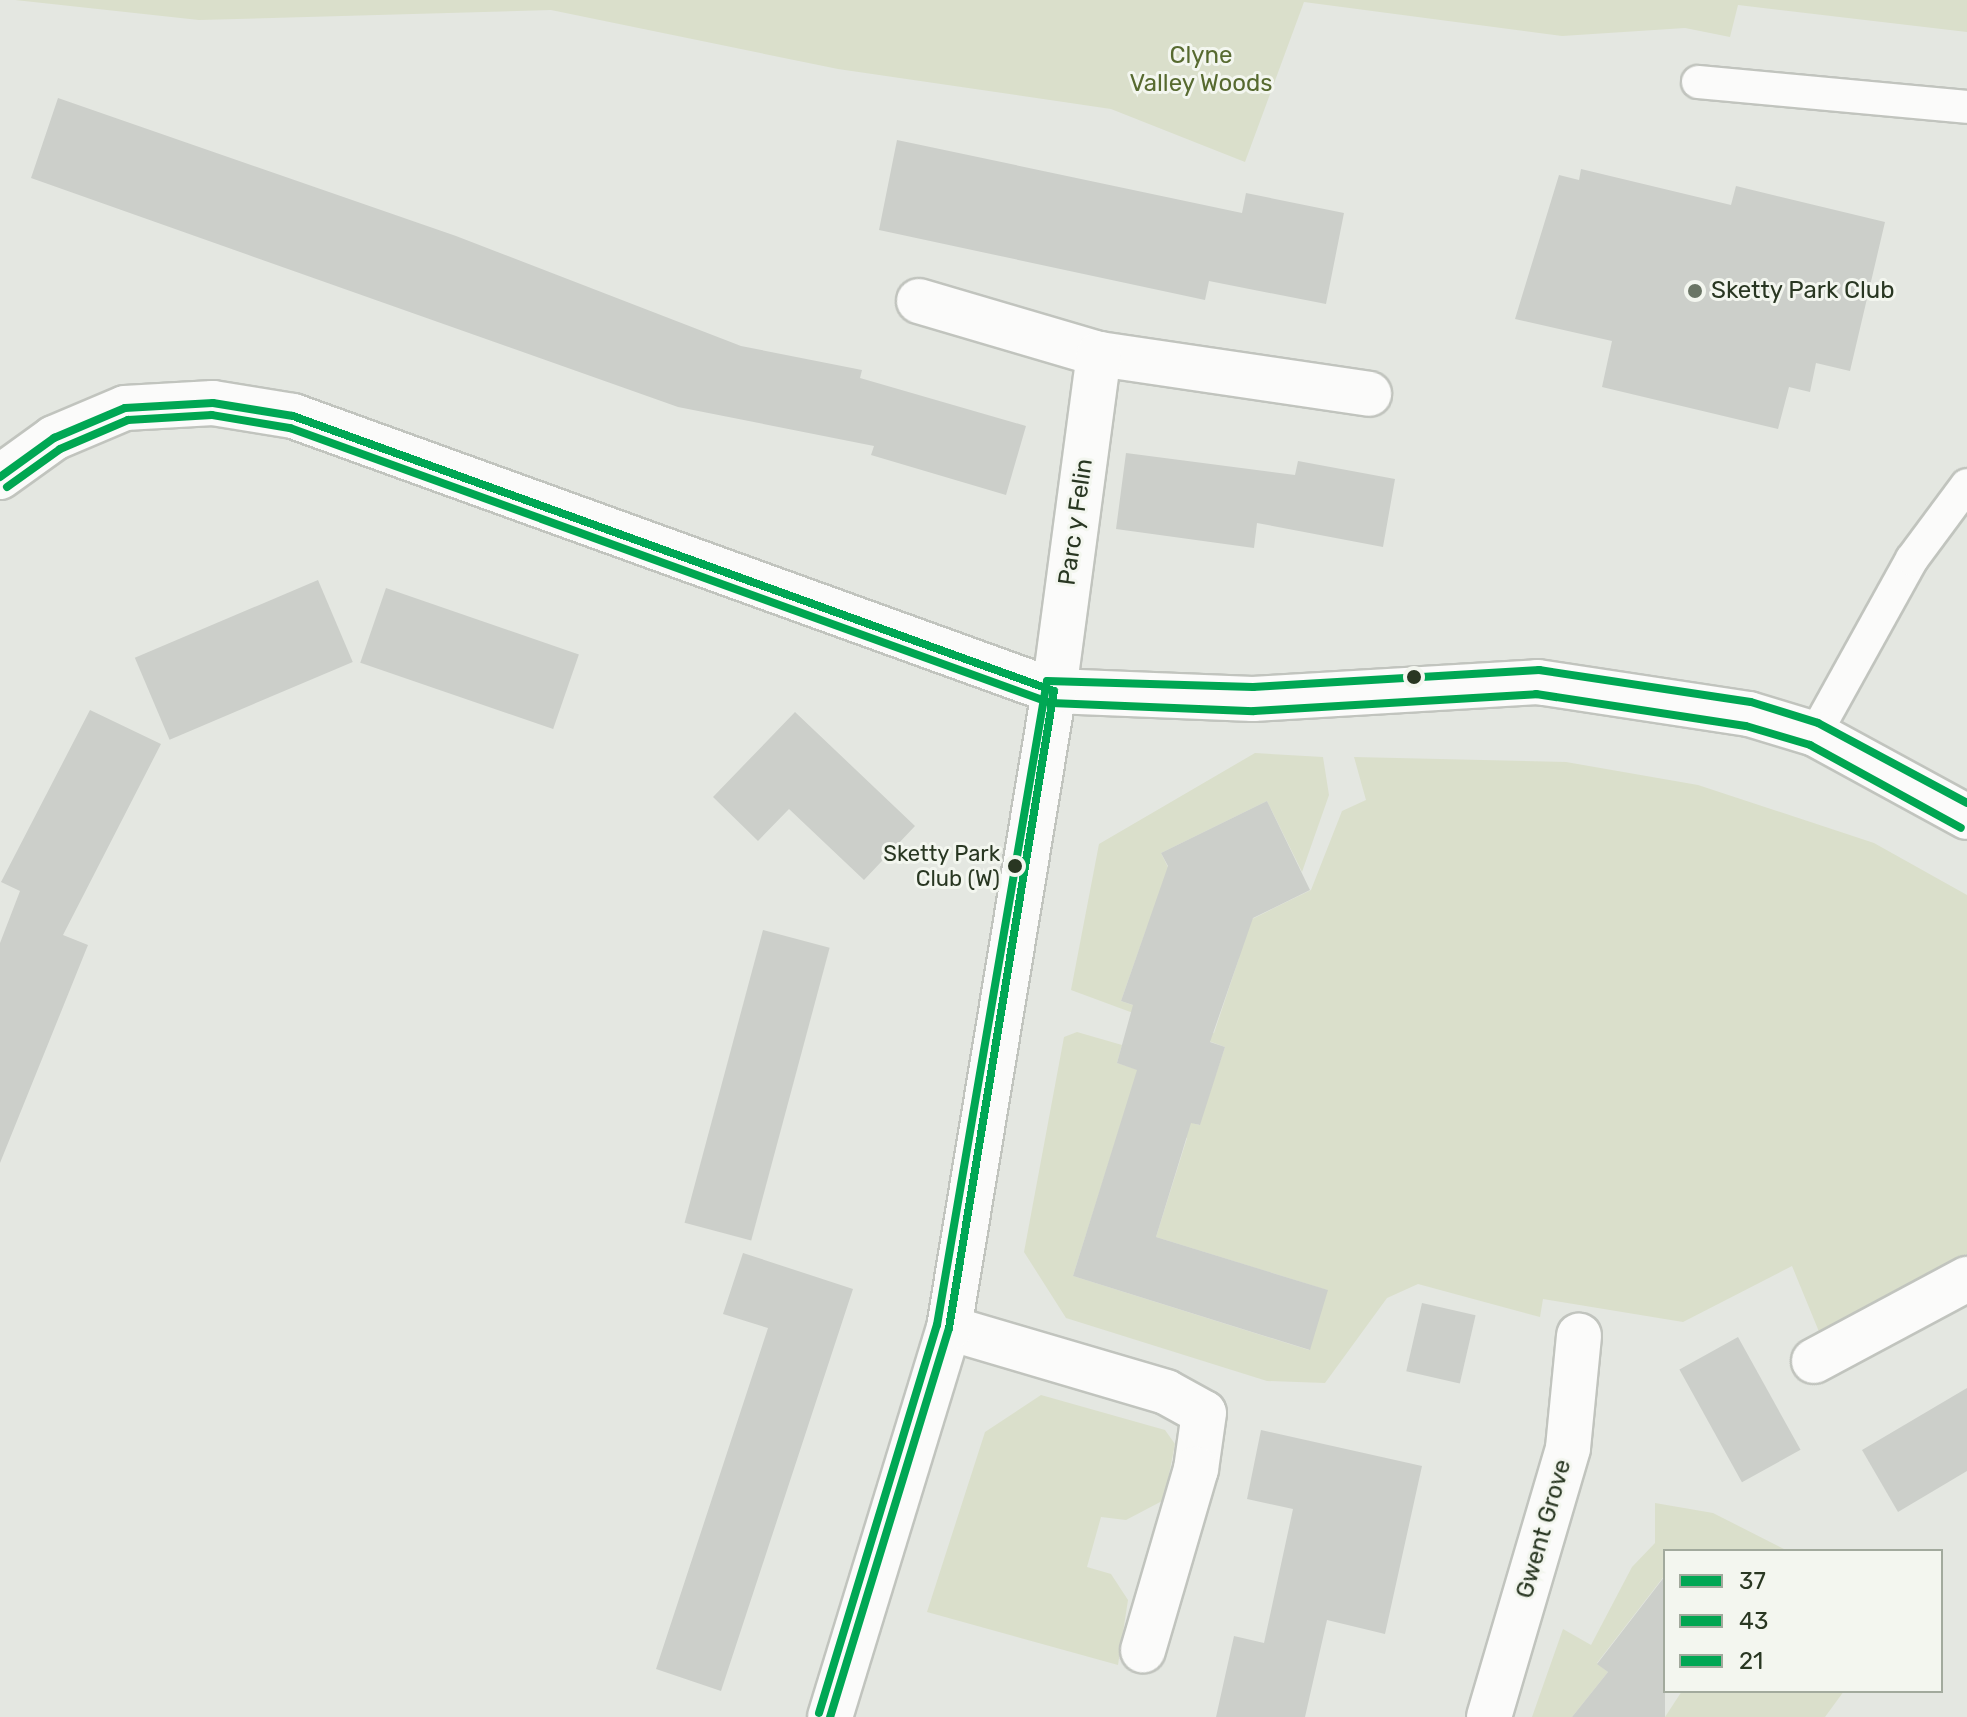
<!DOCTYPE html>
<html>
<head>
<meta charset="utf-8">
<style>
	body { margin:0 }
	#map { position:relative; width:1967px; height:1717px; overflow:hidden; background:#e4e7e1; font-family:Rubik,sans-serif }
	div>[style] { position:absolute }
	.green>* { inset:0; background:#dadfcb }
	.building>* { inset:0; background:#cccfca; transform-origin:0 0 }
	.roads { filter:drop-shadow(2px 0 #c1c4be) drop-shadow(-2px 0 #c1c4be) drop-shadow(0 2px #c1c4be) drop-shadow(0 -2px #c1c4be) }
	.lane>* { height:32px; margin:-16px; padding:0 16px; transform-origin:16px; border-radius:16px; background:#fbfbfa }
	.street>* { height:44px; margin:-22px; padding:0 22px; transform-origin:22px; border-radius:22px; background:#fbfbfa }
	.bus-1>* { height:8px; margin:-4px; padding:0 4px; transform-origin:4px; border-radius:4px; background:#00a754 }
	.bus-2>* { height:8px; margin:-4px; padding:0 4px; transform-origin:4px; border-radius:4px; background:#00a651 }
	.bus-3>* { height:8px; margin:-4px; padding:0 4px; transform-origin:4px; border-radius:4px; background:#00a754 }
	.dots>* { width:22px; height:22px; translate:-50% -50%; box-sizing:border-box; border:4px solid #f3f6ef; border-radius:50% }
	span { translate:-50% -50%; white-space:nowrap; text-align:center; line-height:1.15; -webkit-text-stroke:6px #f3f6ef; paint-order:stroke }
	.bus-label { font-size:22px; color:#293722 }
	.right { translate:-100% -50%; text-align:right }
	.park-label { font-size:24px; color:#576a30 }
	.poi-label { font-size:24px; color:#293722 }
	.left { translate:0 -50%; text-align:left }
	.street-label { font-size:24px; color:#293722 }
	.legend { position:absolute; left:1663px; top:1549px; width:280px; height:144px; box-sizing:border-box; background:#f3f6ef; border:2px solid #a2aa9d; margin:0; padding:10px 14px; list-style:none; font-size:24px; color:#293722 }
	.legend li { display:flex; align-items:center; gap:16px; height:40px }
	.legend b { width:40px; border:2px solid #a2aa9d }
</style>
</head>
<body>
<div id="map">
	<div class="green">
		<i style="clip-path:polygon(15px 0,1967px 0,1967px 32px,1738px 5px,1730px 37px,1685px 28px,1562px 36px,1304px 2px,1245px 162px,1111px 109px,838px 69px,551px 10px,199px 20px)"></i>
		<i style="clip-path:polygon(evenodd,1255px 753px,1323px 757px,1329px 795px,1302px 872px,1267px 801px,1161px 853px,1205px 942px,1311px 890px,1342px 811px,1366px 800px,1354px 757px,1566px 762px,1698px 785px,1874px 843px,1967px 895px,1967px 1254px,1822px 1339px,1792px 1266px,1683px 1322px,1543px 1299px,1540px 1317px,1418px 1284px,1387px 1298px,1325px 1383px,1267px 1381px,1066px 1318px,1024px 1252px,1064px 1037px,1077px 1032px,1122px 1045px,1117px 1063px,1142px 1071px,1132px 1104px,1199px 1125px,1225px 1047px,1071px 990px,1099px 844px,1255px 753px,1147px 927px,1239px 958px,1214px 1033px,1121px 1001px,1147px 927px,1255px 753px,1123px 1117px,1187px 1138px,1156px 1237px,1327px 1290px,1309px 1350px,1073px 1276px,1123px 1117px)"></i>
		<i style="clip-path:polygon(1041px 1395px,1165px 1430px,1175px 1444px,1164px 1500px,1126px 1520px,1101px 1517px,1087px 1567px,1111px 1574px,1128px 1600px,1118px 1665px,927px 1612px,985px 1432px)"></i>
		<i style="clip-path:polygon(1655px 1503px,1713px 1513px,1788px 1551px,1665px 1551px,1665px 1575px,1597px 1663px,1608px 1672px,1572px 1717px,1532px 1717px,1563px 1629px,1591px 1645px,1632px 1567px,1655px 1543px)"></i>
		<i style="clip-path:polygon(1682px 1691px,1844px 1691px,1825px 1717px,1665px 1717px)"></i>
	</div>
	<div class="building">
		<i style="clip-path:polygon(58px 98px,456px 236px,741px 346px,862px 370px,860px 378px,1026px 426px,1006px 495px,871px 455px,874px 446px,678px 407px,31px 178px)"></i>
		<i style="clip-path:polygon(897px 140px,1242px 213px,1246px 193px,1344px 213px,1326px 304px,1209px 281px,1205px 300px,879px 230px)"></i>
		<i style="clip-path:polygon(1581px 169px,1731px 205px,1736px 186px,1885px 222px,1850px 371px,1816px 363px,1810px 392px,1789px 387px,1778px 429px,1602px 387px,1612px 341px,1515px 319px,1559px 175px,1579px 180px)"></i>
		<i style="clip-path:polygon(1126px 453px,1295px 475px,1298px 461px,1395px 479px,1383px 547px,1257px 523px,1254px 548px,1116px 529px)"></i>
		<i style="left:318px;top:580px;width:89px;height:199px;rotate:67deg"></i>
		<i style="left:386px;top:588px;width:204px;height:79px;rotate:19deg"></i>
		<i style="clip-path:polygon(90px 710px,161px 744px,63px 935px,88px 945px,0 1163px,0 943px,20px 891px,1px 882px)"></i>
		<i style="clip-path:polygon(795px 712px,915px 826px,864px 880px,789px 809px,758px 841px,713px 797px)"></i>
		<i style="clip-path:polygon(1267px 801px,1310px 890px,1253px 918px,1210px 1042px,1225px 1047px,1200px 1125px,1191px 1123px,1156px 1237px,1328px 1290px,1310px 1350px,1073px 1276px,1137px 1070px,1117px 1063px,1133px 1005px,1121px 1001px,1168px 866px,1161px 853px)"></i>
		<i style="left:763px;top:930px;width:69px;height:303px;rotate:15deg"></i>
		<i style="clip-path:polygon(743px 1253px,853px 1289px,721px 1691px,656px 1669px,768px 1328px,723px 1314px)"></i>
		<i style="left:1422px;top:1303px;width:55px;height:70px;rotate:13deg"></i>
		<i style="left:1738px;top:1337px;width:129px;height:67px;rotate:61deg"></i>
		<i style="clip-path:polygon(1967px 1388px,1967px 1471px,1898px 1512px,1862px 1450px)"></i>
		<i style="clip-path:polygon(1261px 1430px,1422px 1466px,1385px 1634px,1327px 1620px,1305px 1717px,1216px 1717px,1234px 1636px,1264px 1643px,1293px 1509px,1247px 1499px)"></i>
		<i style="clip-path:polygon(1665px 1576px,1665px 1717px,1572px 1717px,1608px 1672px,1597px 1664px)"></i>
	</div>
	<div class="roads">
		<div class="lane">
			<i style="left:1698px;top:82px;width:270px;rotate:5.3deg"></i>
			<i style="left:1815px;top:734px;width:200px;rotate:-61deg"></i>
			<i style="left:1912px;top:559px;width:92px;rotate:-53.4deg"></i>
		</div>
		<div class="street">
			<i style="left:919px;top:301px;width:188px;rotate:16.4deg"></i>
			<i style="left:1099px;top:354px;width:273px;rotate:8.4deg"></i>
			<i style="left:0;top:477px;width:67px;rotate:-35.8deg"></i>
			<i style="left:54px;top:438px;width:77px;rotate:-22.9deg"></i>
			<i style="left:125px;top:408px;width:88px;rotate:-3.3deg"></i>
			<i style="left:213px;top:403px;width:81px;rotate:9.2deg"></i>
			<i style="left:293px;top:416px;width:809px;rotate:19.87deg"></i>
			<i style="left:1054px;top:691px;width:199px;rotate:2.3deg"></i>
			<i style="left:1253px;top:699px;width:285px;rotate:-3.4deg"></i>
			<i style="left:1537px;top:682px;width:214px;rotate:8.6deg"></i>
			<i style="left:1749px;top:714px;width:69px;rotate:16.9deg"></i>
			<i style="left:1815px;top:734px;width:173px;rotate:28.6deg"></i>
			<i style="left:949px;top:1328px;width:226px;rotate:16.4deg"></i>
			<i style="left:1166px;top:1392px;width:43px;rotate:28.9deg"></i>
			<i style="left:1204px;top:1413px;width:57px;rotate:98.1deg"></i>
			<i style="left:1196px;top:1469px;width:189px;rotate:106.3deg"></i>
			<i style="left:1814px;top:1361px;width:174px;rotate:-28.2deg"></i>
			<i style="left:830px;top:1717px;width:407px;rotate:-73deg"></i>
			<i style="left:949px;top:1328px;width:646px;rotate:-80.64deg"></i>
			<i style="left:1054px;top:691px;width:340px;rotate:-82.4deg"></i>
			<i style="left:1489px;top:1717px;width:280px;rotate:-73.6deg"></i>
			<i style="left:1568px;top:1448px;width:113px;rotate:-84.4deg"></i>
		</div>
	</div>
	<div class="bus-1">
		<i style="left:0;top:477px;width:67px;rotate:-35.8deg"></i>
		<i style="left:54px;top:438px;width:77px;rotate:-22.9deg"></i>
		<i style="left:125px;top:408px;width:88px;rotate:-3.3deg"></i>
		<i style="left:213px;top:403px;width:81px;rotate:9.2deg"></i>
		<i style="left:293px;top:416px;width:809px;rotate:19.87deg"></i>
		<i style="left:1054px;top:691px;width:646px;rotate:99.36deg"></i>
		<i style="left:949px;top:1328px;width:407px;rotate:107deg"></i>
	</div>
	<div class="bus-2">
		<i style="left:7px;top:487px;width:65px;rotate:-35.6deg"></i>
		<i style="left:60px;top:449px;width:74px;rotate:-23.1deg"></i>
		<i style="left:128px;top:420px;width:84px;rotate:-3.4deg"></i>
		<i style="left:212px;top:415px;width:79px;rotate:9.5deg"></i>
		<i style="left:290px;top:428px;width:809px;rotate:19.87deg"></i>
		<i style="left:1051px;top:703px;width:203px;rotate:2.3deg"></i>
		<i style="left:1254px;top:711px;width:283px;rotate:-3.4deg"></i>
		<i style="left:1536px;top:694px;width:212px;rotate:8.7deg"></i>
		<i style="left:1746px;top:726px;width:67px;rotate:16.5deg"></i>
		<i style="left:1810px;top:745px;width:172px;rotate:28.8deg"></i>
	</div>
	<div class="bus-3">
		<i style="left:819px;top:1713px;width:406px;rotate:-73.1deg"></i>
		<i style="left:937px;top:1325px;width:653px;rotate:-80.31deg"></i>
		<i style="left:1047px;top:681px;width:206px;rotate:1.7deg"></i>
		<i style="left:1253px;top:687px;width:287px;rotate:-3.4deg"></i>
		<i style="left:1539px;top:670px;width:214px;rotate:8.6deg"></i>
		<i style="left:1751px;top:702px;width:70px;rotate:17.4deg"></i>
		<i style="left:1818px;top:723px;width:169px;rotate:28.2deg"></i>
	</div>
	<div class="dots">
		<i style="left:1695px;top:291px;background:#6a7565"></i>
		<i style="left:1414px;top:677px;background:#293722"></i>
		<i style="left:1015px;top:866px;background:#293722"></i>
	</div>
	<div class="bus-label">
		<span class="right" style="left:1000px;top:866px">Sketty Park<br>Club (W)</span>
	</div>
	<div class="park-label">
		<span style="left:1201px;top:70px">Clyne<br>Valley Woods</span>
	</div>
	<div class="poi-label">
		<span class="left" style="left:1711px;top:291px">Sketty Park Club</span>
	</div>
	<div class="street-label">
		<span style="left:1076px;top:522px;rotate:-82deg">Parc y Felin</span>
		<span style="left:1544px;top:1529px;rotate:-74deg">Gwent Grove</span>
	</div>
	<ul class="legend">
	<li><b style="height:10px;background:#00a754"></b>37</li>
	<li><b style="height:10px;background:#00a651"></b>43</li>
	<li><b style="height:10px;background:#00a754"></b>21</li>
	</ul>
</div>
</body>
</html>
